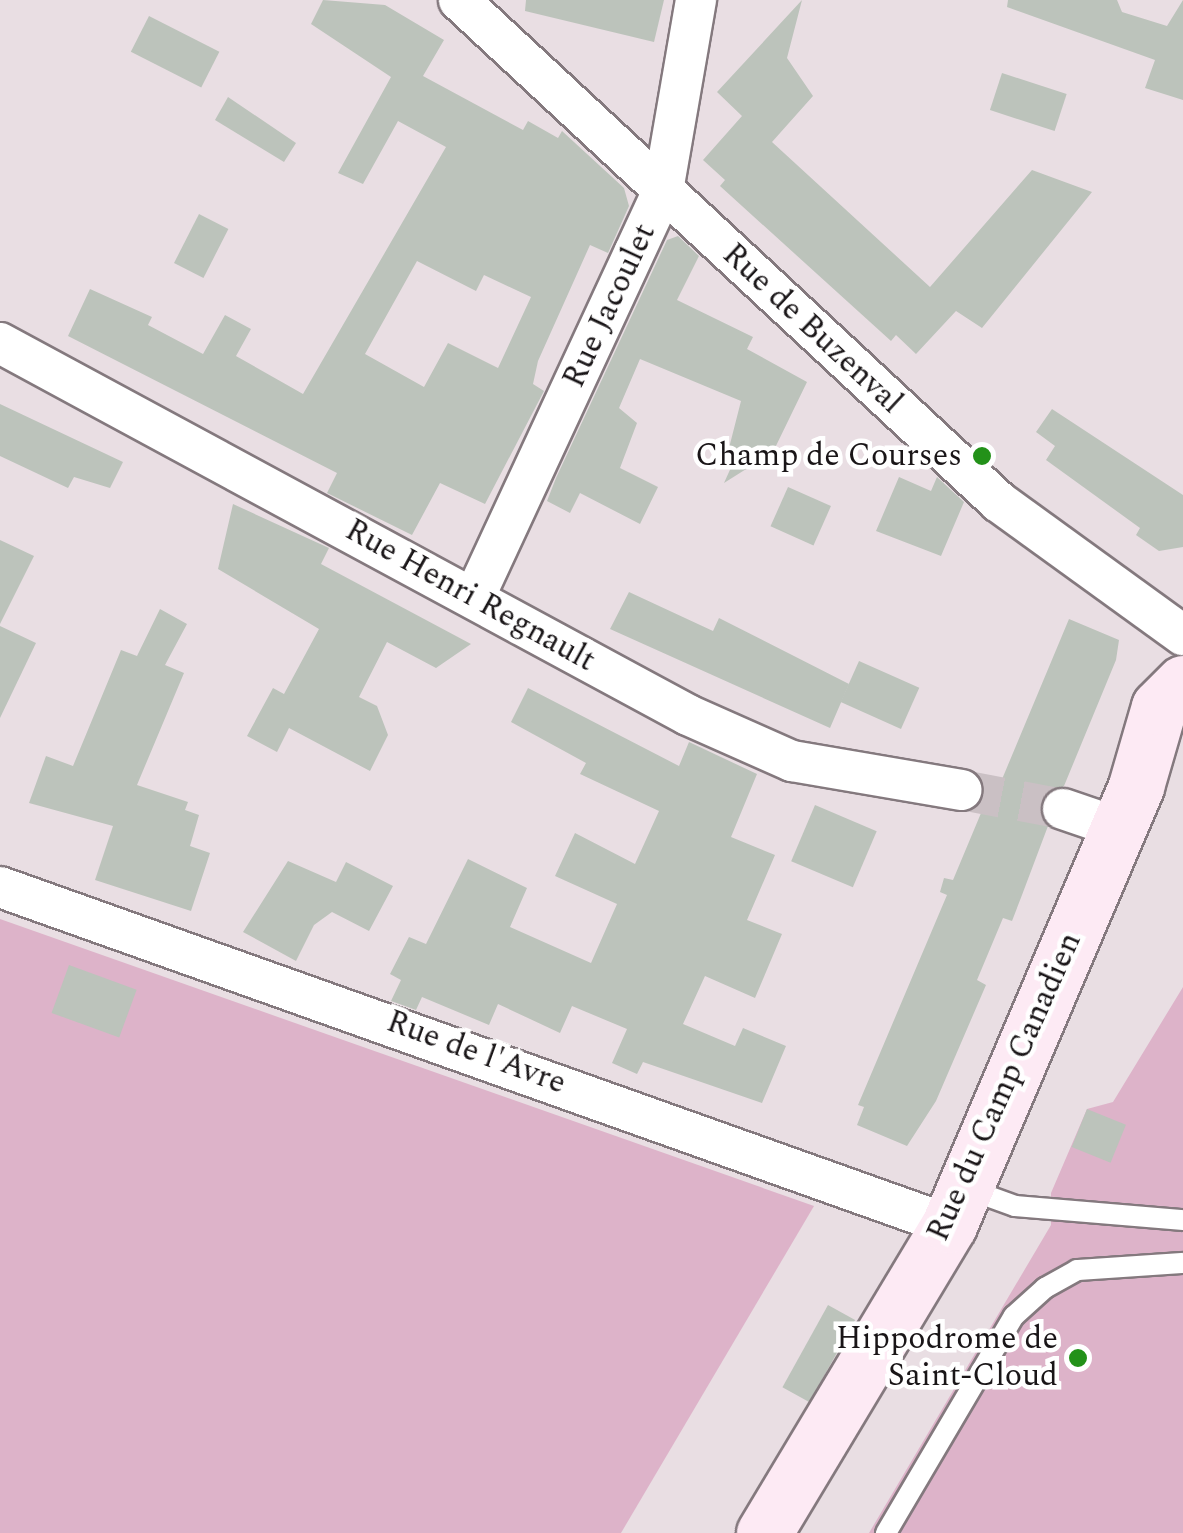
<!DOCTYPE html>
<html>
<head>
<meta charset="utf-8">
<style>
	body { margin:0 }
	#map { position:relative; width:1183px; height:1533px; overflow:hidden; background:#e9dee3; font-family:Spectral,serif }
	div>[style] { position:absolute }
	.green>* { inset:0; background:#ddb3c9 }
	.building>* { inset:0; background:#bcc3bb; transform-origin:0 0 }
	.minor-tunnel>* { height:40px; margin-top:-20px; transform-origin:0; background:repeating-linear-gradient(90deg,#cac0c4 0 40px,transparent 0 60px) }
	.roads { filter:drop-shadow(2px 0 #84797e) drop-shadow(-2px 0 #84797e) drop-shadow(0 2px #84797e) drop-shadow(0 -2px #84797e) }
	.service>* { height:20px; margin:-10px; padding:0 10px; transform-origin:10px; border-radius:10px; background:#fff }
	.minor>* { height:40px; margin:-20px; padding:0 20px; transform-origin:20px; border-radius:20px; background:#fff }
	.secondary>* { height:55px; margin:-27.5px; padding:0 27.5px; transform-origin:27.5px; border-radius:27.5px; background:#fdeaf4 }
	.dots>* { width:28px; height:28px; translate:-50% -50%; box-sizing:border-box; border:5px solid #fff; border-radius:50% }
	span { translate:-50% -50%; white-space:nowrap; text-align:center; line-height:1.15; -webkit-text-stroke:9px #fff; paint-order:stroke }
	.street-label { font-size:32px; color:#191517 }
	.poi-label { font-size:32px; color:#191517 }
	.right { translate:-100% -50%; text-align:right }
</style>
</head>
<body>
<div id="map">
	<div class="green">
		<i style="clip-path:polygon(0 919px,814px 1206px,621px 1533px,0 1533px)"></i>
		<i style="clip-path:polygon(1183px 987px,1183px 1533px,869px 1533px,1051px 1225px,1051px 1193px,1087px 1109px,1113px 1102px)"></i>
	</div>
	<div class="building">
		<i style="clip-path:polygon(evenodd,323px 0,385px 5px,444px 40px,423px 76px,523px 130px,528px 121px,558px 138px,562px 131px,624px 188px,629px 206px,608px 253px,590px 245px,538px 361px,533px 384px,544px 391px,485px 504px,440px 483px,412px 535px,327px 493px,337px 473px,68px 336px,90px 289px,152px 317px,148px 325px,203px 354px,225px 315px,251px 329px,236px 356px,303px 394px,446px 147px,398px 121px,363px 184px,338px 173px,391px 77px,311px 24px,323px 0,417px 261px,476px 291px,484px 275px,531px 297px,498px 368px,448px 343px,424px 387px,365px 354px,417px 261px)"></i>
		<i style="clip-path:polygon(526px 0,664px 0,654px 42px,525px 11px)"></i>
		<i style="clip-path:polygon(802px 0,787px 58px,813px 96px,772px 142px,930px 287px,1032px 170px,1092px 192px,982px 328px,956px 311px,916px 354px,896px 335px,891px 341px,720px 186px,725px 180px,703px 160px,742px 116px,717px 92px)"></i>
		<i style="clip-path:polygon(1008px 0,1117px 0,1122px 12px,1167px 26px,1183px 0,1183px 100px,1145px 88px,1155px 60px,1007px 7px)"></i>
		<i style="left:149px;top:16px;width:79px;height:40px;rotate:27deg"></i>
		<i style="left:1002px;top:73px;width:68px;height:39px;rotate:18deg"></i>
		<i style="clip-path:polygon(228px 97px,296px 143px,284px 162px,215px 120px)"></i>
		<i style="left:199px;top:214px;width:33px;height:55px;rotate:27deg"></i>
		<i style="clip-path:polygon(678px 236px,699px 256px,677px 300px,753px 337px,747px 349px,807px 382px,773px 452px,724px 483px,738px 452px,729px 448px,741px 401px,640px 359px,619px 408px,637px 423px,620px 468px,658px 487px,640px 524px,580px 493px,570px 513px,547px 501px,556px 478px,667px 240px)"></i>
		<i style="clip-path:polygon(0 404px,123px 462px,110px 488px,74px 477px,68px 488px,0 456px)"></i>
		<i style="clip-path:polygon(1052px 409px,1183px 495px,1183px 547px,1159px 551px,1136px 535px,1140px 528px,1046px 460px,1055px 446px,1036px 432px)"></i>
		<i style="clip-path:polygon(899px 477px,931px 491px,937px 477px,964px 502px,941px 556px,876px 531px)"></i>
		<i style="left:788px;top:487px;width:47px;height:43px;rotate:24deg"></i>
		<i style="clip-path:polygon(233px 504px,329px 548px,321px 564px,471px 644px,436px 668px,387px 642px,359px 697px,377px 706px,388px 735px,370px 771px,289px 728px,277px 752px,247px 736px,273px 688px,284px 694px,319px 629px,218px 569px)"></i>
		<i style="clip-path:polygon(0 540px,34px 556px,0 624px)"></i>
		<i style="clip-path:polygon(629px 592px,713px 631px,719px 618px,849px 684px,830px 728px,610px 629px)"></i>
		<i style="clip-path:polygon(160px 609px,187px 624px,165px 665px,184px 673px,137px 785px,188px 802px,185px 810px,199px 815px,190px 846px,210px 853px,191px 911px,95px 880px,113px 826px,29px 803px,46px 756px,73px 766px,121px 650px,137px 656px)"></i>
		<i style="clip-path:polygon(1069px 619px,1119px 640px,1116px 660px,1064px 786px,1041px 800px,1048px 826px,1022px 895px,1012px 921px,1003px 918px,977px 980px,986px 985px,936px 1101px,907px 1146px,857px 1125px,864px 1107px,858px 1105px,947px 895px,940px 892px,944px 878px,953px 880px,989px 794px,995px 796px)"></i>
		<i style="clip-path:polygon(0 626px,36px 643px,0 718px)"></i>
		<i style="left:859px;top:661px;width:66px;height:45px;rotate:24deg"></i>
		<i style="clip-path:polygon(528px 688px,679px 766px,689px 742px,757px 774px,731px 837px,775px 855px,747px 920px,782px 934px,755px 998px,705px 976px,683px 1024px,735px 1046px,743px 1028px,786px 1046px,762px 1103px,643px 1062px,637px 1074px,612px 1063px,627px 1029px,572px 1006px,560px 1033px,498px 1004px,489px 1025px,422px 997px,416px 1010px,391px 1001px,401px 980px,390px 974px,409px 937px,426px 944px,468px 859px,527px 888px,510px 927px,591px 963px,617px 904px,555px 876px,575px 833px,635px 864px,659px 811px,580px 774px,586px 763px,511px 722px)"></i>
		<i style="left:815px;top:805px;width:67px;height:61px;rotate:23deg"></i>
		<i style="clip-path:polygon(288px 861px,336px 882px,346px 862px,393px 886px,369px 931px,332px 912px,314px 925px,296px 961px,243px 932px)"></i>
		<i style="left:69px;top:965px;width:72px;height:51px;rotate:20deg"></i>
		<i style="left:1087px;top:1109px;width:42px;height:41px;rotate:22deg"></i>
		<i style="left:828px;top:1305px;width:31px;height:94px;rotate:29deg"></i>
	</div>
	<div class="minor-tunnel">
		<i style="left:962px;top:790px;width:103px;rotate:10.7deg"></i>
	</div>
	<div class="roads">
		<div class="service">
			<i style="left:968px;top:1189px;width:50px;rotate:19.9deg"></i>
			<i style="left:1015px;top:1206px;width:169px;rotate:4.8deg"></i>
			<i style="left:886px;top:1533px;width:252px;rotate:-59.5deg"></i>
			<i style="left:1014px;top:1316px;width:42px;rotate:-42.1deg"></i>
			<i style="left:1045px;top:1288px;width:37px;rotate:-29deg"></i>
			<i style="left:1077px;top:1270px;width:106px;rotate:-3.8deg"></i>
		</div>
		<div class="minor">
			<i style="left:459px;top:0;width:737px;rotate:42.91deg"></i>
			<i style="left:999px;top:502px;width:227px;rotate:35.9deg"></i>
			<i style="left:0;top:343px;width:782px;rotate:28.4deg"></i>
			<i style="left:688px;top:715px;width:114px;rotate:23.9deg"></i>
			<i style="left:792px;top:761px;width:172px;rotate:9.7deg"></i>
			<i style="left:474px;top:598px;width:449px;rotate:-65.1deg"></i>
			<i style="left:663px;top:191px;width:194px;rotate:-80.2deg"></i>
			<i style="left:1063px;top:809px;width:56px;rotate:18.8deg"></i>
			<i style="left:0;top:887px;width:1007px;rotate:19.6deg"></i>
		</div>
		<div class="secondary">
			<i style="left:764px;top:1533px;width:359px;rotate:-59deg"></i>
			<i style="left:949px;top:1225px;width:477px;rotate:-66.9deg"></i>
			<i style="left:1136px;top:786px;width:82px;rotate:-73.8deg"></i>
			<i style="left:1159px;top:707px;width:34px;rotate:-45deg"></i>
		</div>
	</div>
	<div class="dots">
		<i style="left:982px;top:456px;background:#239119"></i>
		<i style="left:1078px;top:1358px;background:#239119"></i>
	</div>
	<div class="street-label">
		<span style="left:610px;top:306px;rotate:-65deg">Rue Jacoulet</span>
		<span style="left:812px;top:329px;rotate:43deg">Rue de Buzenval</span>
		<span style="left:470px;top:596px;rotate:29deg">Rue Henri Regnault</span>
		<span style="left:476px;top:1053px;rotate:20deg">Rue de l'Avre</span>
		<span style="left:1005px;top:1087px;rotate:-66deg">Rue du Camp Canadien</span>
	</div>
	<div class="poi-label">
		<span class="right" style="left:962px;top:456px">Champ de Courses</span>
		<span class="right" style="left:1058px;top:1358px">Hippodrome de<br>Saint-Cloud</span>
	</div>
</div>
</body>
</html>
